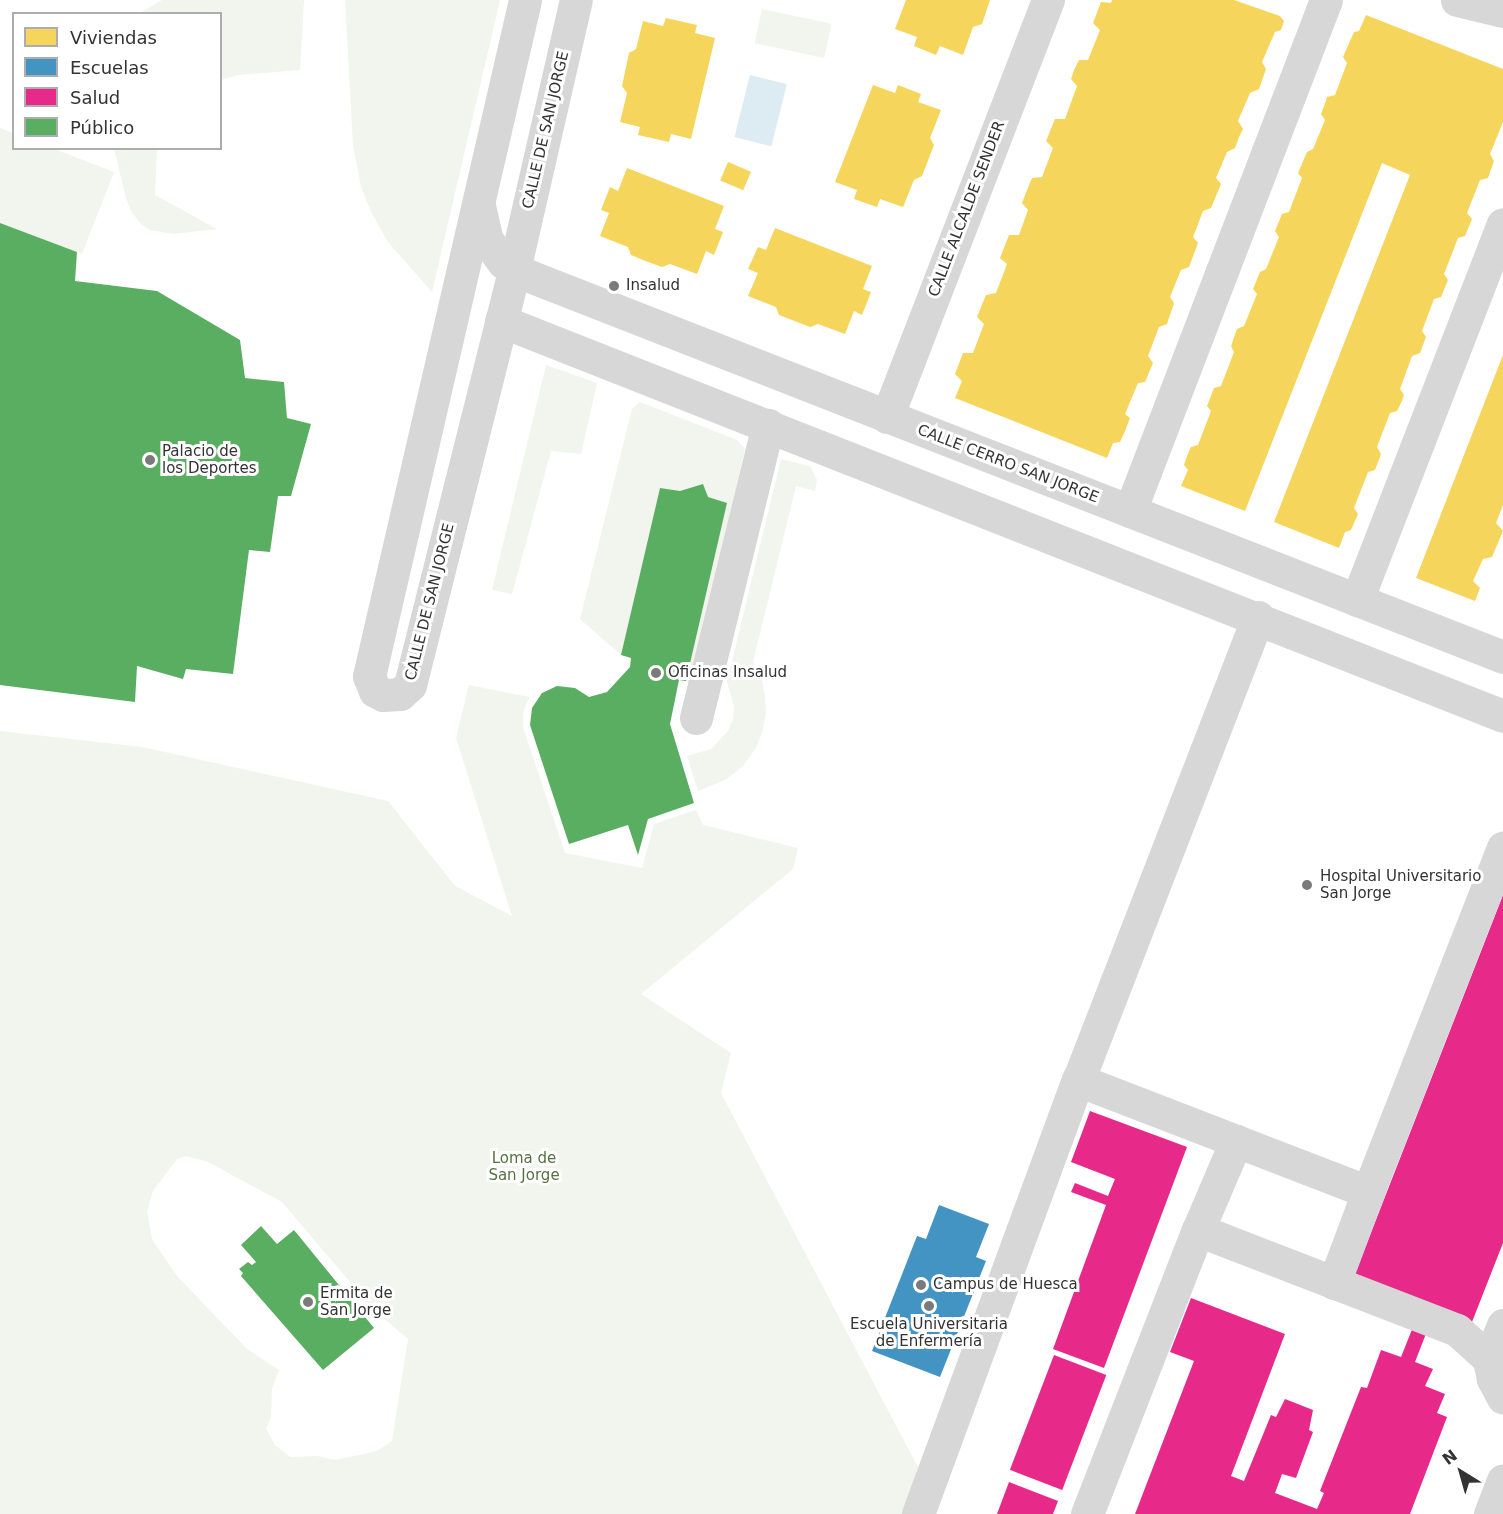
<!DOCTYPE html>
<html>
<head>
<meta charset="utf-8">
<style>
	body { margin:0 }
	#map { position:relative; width:1503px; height:1514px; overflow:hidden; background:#fff; font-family:"DejaVu Sans",sans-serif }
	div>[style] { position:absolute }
	.green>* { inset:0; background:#f1f5ed; transform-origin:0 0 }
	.water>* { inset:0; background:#ddebf3; transform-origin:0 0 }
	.homes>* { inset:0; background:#f6d55c; transform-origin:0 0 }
	.schools>* { inset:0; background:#4393c3 }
	.health>* { inset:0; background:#e7298a; transform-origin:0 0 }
	.public>* { inset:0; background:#5aae61 }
	.minor>* { height:33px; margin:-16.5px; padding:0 16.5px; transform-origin:16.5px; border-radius:16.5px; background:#d7d7d7 }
	.dots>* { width:16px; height:16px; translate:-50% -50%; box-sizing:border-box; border:3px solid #fff; border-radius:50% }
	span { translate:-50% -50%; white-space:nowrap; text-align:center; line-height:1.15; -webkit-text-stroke:6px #fff; paint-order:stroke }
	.street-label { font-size:15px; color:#333 }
	.poi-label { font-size:15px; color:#333 }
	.left { translate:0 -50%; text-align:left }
	.park-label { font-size:15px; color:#56703f }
	.legend { position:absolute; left:12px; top:12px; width:210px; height:138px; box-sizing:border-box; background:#fff; border:2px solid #adadad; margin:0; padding:8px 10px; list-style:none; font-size:18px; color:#333 }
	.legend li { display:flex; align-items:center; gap:12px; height:30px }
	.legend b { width:30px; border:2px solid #adadad }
	.north { position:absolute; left:1431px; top:1442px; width:60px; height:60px; -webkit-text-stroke:4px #fff; paint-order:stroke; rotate:323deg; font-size:16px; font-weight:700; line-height:24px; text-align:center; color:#333 }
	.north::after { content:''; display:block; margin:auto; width:21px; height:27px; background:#333; clip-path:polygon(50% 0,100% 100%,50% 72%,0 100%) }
</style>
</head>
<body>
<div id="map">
	<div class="green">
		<i style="clip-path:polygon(162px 0,304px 0,300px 70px,238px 75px,221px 80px,220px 14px,140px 13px)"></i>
		<i style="clip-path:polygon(345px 0,500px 0,432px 292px,388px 242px,372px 214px,361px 187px,353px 145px)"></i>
		<i style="left:762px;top:9px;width:71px;height:35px;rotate:12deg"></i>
		<i style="clip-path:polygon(0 128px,13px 133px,14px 148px,54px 149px,114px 172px,82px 254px,0 223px)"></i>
		<i style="clip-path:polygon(114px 149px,157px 149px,155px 195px,217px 229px,173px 234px,150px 230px,142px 225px,132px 213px,126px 198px)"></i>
		<i style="clip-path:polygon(546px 365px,597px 383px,581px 454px,551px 451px,512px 594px,492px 590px)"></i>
		<i style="clip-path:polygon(640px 402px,737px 440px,745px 449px,692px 683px,686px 681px,727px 503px,660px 488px,621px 655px,580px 619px,632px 409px)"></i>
		<i style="clip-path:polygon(781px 459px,810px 466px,817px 480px,815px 491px,796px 486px,753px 662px,762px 680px,765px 697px,766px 714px,762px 732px,756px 748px,743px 766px,727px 779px,698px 791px,687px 756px,711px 749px,728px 731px,733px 719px,734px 706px,727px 682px)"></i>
		<i style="clip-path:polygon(evenodd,469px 685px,529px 697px,523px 713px,523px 727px,565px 853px,642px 868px,654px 824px,696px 810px,703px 825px,798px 848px,793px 869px,641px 994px,731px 1053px,721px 1093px,921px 1473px,905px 1514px,0 1514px,0 731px,142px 747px,388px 801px,455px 886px,512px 916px,456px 738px,469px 685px,186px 1156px,208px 1162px,282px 1202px,373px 1309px,408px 1339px,392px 1441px,377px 1451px,335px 1460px,317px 1456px,290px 1457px,275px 1445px,266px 1429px,271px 1417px,272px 1389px,279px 1370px,247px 1349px,177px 1276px,152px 1239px,147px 1211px,153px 1191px,177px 1159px,186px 1156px)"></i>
	</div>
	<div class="water">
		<i style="left:750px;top:75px;width:38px;height:64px;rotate:14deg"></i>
	</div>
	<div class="homes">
		<i style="clip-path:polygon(906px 0,990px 0,982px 24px,973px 27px,963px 55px,940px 46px,936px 55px,914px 46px,917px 37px,895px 29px)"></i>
		<i style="clip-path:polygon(1112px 0,1234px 0,1280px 16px,1284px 21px,1281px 30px,1275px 32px,1262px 62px,1266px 69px,1259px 89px,1250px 93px,1238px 121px,1243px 129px,1239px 137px,1235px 148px,1227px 152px,1216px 178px,1221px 184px,1211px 208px,1203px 211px,1193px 237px,1198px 243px,1189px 267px,1181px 270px,1170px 297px,1174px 303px,1167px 324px,1159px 327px,1148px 356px,1153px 363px,1145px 382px,1138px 383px,1125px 414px,1130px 418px,1125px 431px,1120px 442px,1113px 443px,1107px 458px,955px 398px,962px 381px,955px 374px,963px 353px,973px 353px,984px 324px,977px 317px,986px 295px,996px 293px,1007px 264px,1000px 258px,1009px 235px,1019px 235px,1028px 210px,1022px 203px,1027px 190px,1032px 178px,1042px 177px,1053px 148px,1046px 141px,1055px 119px,1065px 119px,1077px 86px,1071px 79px,1074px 70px,1079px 60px,1088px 60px,1100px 30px,1093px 23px,1101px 2px,1111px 3px)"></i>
		<i style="clip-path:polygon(1366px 15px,1503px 69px,1503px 122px,1490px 154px,1494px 161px,1488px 178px,1480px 180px,1467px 213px,1472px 219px,1465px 236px,1458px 238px,1444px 274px,1448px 280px,1441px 297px,1434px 299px,1422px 331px,1426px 337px,1420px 353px,1412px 356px,1400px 389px,1404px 395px,1401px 403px,1397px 411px,1390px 413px,1377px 447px,1381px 454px,1375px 470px,1368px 472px,1354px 508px,1358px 514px,1351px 530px,1345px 532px,1339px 548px,1274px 522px,1410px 175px,1382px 163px,1245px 511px,1181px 486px,1188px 470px,1184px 465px,1187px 456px,1191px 447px,1198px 445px,1211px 411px,1207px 406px,1214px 388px,1221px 386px,1234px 352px,1231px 346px,1237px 329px,1244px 326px,1257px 294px,1253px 289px,1260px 272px,1266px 269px,1279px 237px,1275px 231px,1282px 214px,1289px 212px,1302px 178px,1298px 173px,1307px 152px,1313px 149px,1325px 120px,1321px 114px,1324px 106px,1327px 97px,1335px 95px,1347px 63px,1343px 57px,1354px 32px,1359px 31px)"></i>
		<i style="clip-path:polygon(666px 18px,697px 25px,695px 33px,715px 38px,691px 139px,671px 134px,669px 142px,638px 135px,640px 127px,620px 122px,627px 93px,622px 86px,629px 53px,636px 49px,643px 21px,663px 26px)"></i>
		<i style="clip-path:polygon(873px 85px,895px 93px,898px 85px,921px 94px,918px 102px,941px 110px,930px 138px,934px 145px,922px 176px,914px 180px,903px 207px,880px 199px,877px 207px,854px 199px,857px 190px,835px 182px)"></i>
		<i style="left:728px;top:162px;width:25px;height:20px;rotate:23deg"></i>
		<i style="clip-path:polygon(627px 168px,724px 206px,715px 229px,723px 232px,714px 255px,706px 251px,697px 274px,670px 264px,662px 267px,648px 262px,631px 255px,628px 247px,600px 236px,609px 213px,601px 210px,610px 187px,618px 191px)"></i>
		<i style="clip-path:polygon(775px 228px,872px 266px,863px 289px,871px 292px,862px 315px,854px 311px,845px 334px,818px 324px,810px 327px,779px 315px,776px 307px,748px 296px,758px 273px,748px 269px,758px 247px,766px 250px)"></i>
		<i style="clip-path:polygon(1503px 355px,1503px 505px,1496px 523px,1503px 531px,1492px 557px,1483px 559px,1473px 581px,1480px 588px,1475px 601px,1416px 578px)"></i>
	</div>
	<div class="schools">
		<i style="clip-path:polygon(939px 1205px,989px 1224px,976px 1257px,986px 1261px,940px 1377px,872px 1351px,917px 1236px,926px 1239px)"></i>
	</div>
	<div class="health">
		<i style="clip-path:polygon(1503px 895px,1503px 1243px,1472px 1322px,1436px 1308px,1415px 1362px,1433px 1369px,1425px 1386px,1445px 1394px,1437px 1413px,1447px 1417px,1410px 1514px,1135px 1514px,1194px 1361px,1170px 1352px,1191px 1298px,1285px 1334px,1231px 1476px,1244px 1481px,1271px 1415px,1276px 1417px,1285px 1399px,1313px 1410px,1309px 1430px,1313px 1432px,1296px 1478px,1282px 1474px,1275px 1493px,1317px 1509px,1324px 1493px,1320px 1491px,1361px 1387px,1367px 1388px,1381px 1350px,1401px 1357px,1423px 1302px,1354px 1276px)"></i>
		<i style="clip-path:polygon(1090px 1111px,1187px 1147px,1104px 1368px,1053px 1349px,1106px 1205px,1071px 1192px,1075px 1183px,1108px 1196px,1115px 1179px,1071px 1162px)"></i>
		<i style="left:1054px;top:1355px;width:56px;height:123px;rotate:21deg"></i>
		<i style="clip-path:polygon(1009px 1482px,1058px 1501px,1053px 1514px,997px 1514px)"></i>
	</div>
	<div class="public">
		<i style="clip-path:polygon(0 223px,77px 252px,75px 281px,157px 291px,240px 340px,245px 378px,284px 382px,287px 418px,311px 424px,291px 496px,278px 496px,270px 552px,249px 550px,233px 674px,186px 669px,183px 679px,137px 666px,135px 702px,0 685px)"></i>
		<i style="clip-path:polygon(703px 484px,708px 497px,727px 503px,686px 681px,679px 680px,670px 724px,694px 803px,648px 819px,638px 855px,628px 825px,569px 844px,530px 725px,532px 708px,542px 693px,557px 686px,575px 688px,589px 697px,607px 692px,630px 667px,631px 658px,621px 655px,660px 488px,680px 491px)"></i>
		<i style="clip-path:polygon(261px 1226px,277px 1244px,294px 1230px,374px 1328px,323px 1370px,241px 1276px,243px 1273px,239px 1269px,248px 1262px,252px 1265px,256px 1262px,241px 1245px)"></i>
	</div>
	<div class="minor">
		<i style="left:525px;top:0;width:694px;rotate:102.99deg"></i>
		<i style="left:369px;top:676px;width:16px;rotate:68deg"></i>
		<i style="left:375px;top:691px;width:9px;rotate:27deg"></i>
		<i style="left:383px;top:695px;width:17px;rotate:-3deg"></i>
		<i style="left:400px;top:694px;width:13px;rotate:-42deg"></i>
		<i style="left:410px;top:685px;width:428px;rotate:-75.9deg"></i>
		<i style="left:514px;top:270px;width:277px;rotate:-77.1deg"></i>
		<i style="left:1457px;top:0;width:47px;rotate:13.4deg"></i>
		<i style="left:479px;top:206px;width:35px;rotate:77deg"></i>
		<i style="left:487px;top:240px;width:27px;rotate:54deg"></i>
		<i style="left:503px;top:262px;width:14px;rotate:36deg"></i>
		<i style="left:514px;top:270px;width:1062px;rotate:21.37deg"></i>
		<i style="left:501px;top:321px;width:1077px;rotate:21.51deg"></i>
		<i style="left:887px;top:417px;width:447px;rotate:-68.9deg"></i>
		<i style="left:1130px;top:511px;width:547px;rotate:-69.02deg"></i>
		<i style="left:1357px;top:600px;width:403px;rotate:-68.8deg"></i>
		<i style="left:1258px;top:617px;width:497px;rotate:111.2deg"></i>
		<i style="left:1078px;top:1080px;width:311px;rotate:21.1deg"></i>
		<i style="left:1368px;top:1192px;width:370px;rotate:-68.6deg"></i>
		<i style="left:696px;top:718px;width:302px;rotate:-76.2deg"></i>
		<i style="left:1198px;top:1230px;width:97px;rotate:-66.9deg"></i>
		<i style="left:1334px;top:1283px;width:97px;rotate:-69.5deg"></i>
		<i style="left:1503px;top:1325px;width:37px;rotate:112deg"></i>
		<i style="left:1489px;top:1359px;width:20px;rotate:79deg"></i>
		<i style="left:1493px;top:1379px;width:21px;rotate:62deg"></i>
		<i style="left:918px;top:1514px;width:463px;rotate:-69.8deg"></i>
		<i style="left:1087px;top:1514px;width:305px;rotate:-68.7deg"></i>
		<i style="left:1198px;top:1230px;width:278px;rotate:21.1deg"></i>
		<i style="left:1457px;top:1330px;width:43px;rotate:42.2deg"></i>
		<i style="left:1490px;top:1514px;width:36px;rotate:-69deg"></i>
	</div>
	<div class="dots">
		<i style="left:614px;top:286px;background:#7a7a7a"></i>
		<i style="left:150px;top:460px;background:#7a7a7a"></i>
		<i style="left:656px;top:673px;background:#7a7a7a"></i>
		<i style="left:1307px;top:885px;background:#7a7a7a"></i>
		<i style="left:921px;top:1285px;background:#7a7a7a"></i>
		<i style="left:308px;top:1302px;background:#7a7a7a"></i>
		<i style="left:929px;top:1306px;background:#7a7a7a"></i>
	</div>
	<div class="street-label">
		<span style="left:546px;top:130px;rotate:-77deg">CALLE DE SAN JORGE</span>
		<span style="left:967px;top:209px;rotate:-69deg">CALLE ALCALDE SENDER</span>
		<span style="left:1008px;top:464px;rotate:21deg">CALLE CERRO SAN JORGE</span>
		<span style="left:430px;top:602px;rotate:-76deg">CALLE DE SAN JORGE</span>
	</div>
	<div class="poi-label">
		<span class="left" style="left:626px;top:286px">Insalud</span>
		<span class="left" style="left:162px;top:460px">Palacio de<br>los Deportes</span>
		<span class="left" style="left:668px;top:673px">Oficinas Insalud</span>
		<span class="left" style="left:1320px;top:885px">Hospital Universitario<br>San Jorge</span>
		<span class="left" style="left:933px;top:1285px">Campus de Huesca</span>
		<span class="left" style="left:320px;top:1302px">Ermita de<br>San Jorge</span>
		<span style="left:929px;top:1333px">Escuela Universitaria<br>de Enfermería</span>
	</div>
	<div class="park-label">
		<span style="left:524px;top:1167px">Loma de<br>San Jorge</span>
	</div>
	<ul class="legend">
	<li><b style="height:16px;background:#f6d55c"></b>Viviendas</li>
	<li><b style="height:16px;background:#4393c3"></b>Escuelas</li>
	<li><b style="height:16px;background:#e7298a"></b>Salud</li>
	<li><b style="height:16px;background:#5aae61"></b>Público</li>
	</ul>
	<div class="north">N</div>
</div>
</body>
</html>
